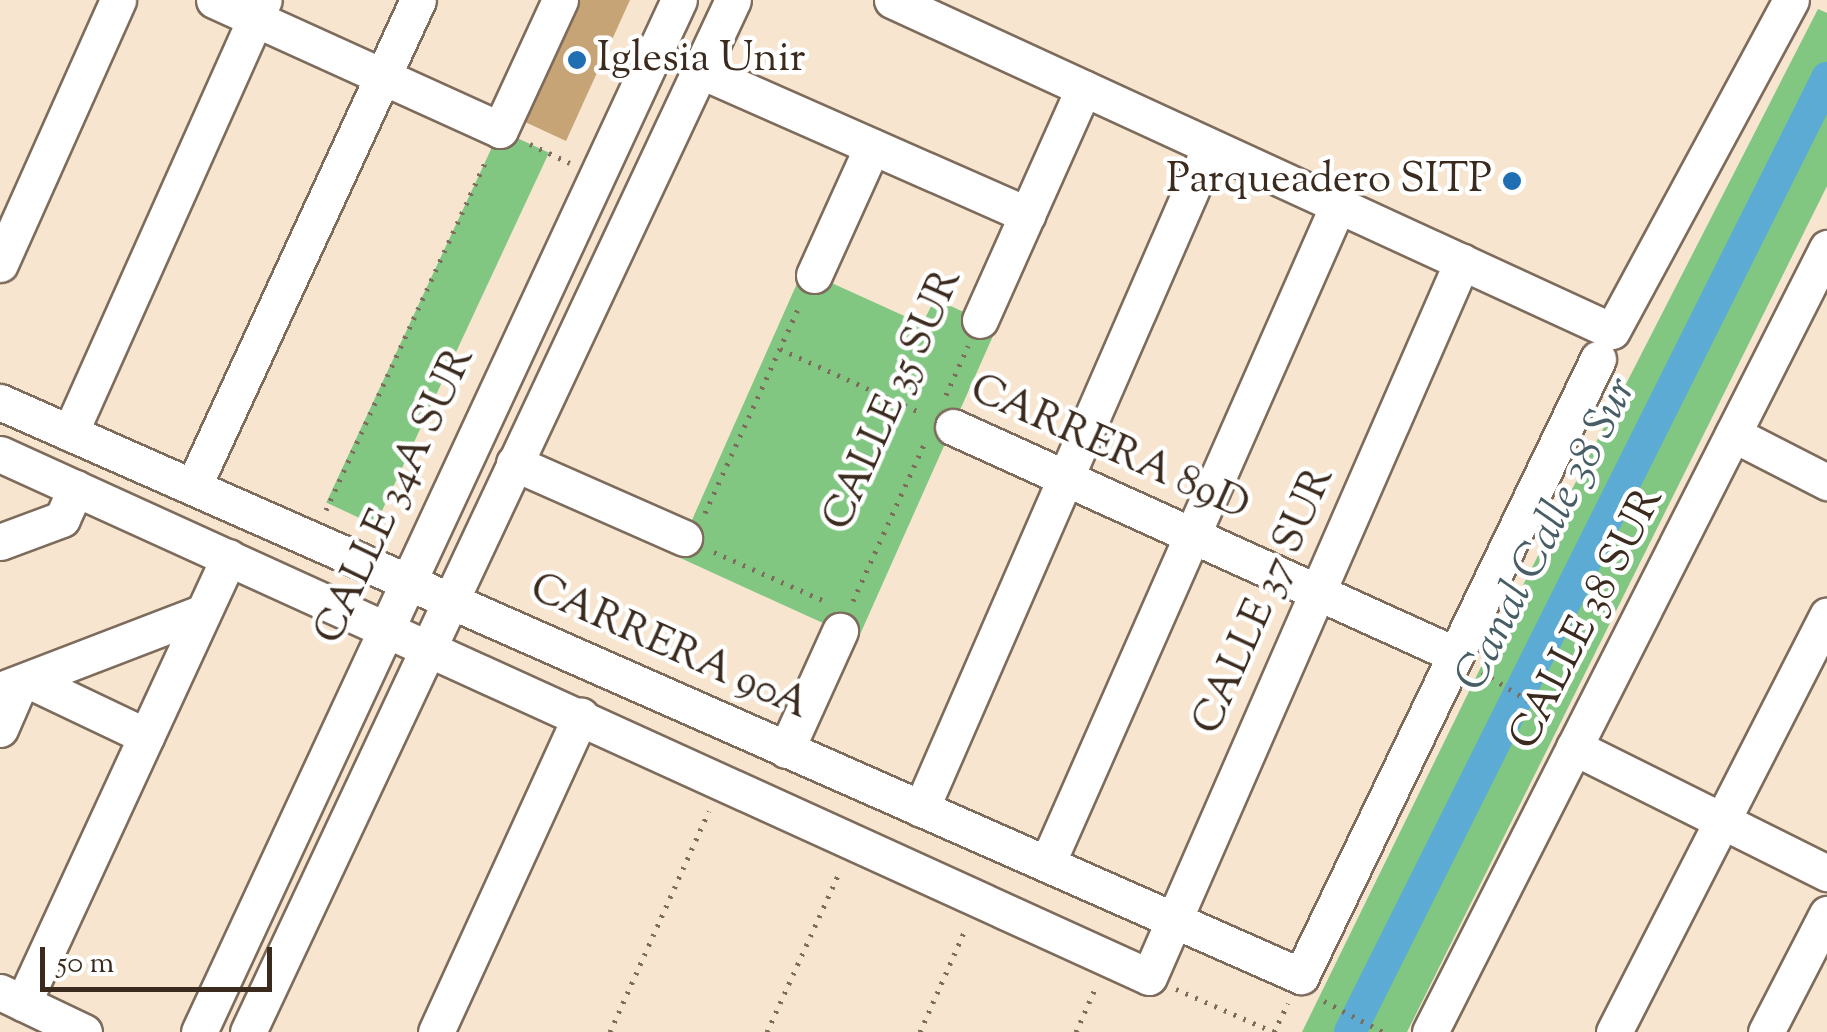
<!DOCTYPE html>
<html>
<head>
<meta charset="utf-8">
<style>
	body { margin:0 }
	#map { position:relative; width:1827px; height:1032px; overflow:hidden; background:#f7e5cf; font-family:"Sorts Mill Goudy",serif }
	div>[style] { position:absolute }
	.green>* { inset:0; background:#81c782; transform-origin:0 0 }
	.canal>* { height:32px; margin:-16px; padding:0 16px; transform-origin:16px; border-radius:16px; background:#5babd5 }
	.building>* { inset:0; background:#c7a476 }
	.path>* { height:5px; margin-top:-2.5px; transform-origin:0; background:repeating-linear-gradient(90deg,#7d6b5c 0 2.5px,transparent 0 10.5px) }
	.roads { filter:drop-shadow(2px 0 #7d6b5c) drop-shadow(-2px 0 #7d6b5c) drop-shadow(0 2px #7d6b5c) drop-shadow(0 -2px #7d6b5c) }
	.minor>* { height:35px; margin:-17.5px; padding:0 17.5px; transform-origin:17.5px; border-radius:17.5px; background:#fff }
	.dots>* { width:28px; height:28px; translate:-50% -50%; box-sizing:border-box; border:5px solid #fff; border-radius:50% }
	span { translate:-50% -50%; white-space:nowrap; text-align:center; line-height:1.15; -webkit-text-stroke:9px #fff; paint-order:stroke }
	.poi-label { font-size:42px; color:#3b2a1e }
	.left { translate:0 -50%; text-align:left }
	.right { translate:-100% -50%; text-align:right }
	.street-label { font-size:42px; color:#3b2a1e }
	.water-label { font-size:45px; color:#485e67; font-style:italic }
	.scale { position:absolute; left:40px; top:947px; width:232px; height:45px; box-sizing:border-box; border:5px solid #3b2a1e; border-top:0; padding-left:12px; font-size:30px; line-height:35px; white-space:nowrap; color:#3b2a1e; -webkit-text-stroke:8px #fff; paint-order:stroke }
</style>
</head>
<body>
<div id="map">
	<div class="green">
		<i style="clip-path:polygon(1818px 9px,1827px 13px,1827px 186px,1407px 1032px,1302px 1032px,1479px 671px)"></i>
		<i style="left:500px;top:130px;width:54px;height:411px;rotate:25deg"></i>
		<i style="clip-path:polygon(803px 270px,922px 324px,935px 299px,997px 327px,858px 639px,676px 556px)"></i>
	</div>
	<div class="canal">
		<i style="left:1350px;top:1032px;width:1067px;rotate:-63.43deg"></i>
	</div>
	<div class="building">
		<i style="clip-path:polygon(578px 0,630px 0,566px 141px,523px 121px)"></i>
	</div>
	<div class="path">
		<i style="left:530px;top:144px;width:44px;rotate:25.4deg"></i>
		<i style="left:780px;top:349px;width:156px;rotate:24.3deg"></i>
		<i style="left:946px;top:395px;width:54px;rotate:-65.8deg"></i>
		<i style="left:326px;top:510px;width:384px;rotate:-65.4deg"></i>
		<i style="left:705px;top:513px;width:229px;rotate:-65.5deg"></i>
		<i style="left:714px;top:552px;width:124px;rotate:23.9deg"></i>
		<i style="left:853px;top:601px;width:175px;rotate:-65.6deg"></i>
		<i style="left:1482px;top:672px;width:84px;rotate:31.8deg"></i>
		<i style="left:1176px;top:989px;width:107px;rotate:23.7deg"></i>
		<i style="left:1324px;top:1001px;width:67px;rotate:27.7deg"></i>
		<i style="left:610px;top:1032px;width:242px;rotate:-65.9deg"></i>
		<i style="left:767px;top:1032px;width:177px;rotate:-65.6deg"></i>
		<i style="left:920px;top:1032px;width:111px;rotate:-66.2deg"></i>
		<i style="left:1076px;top:1032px;width:47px;rotate:-66.2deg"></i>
		<i style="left:1274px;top:1032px;width:32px;rotate:-64deg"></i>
	</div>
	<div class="roads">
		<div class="minor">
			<i style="left:214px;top:0;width:314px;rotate:24.4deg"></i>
			<i style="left:500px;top:130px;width:143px;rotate:-65.2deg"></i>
			<i style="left:892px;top:0;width:792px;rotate:24.69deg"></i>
			<i style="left:1612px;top:331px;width:376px;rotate:-61.6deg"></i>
			<i style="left:699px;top:70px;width:359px;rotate:23.8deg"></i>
			<i style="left:0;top:264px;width:289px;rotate:-65.9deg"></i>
			<i style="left:814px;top:275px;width:141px;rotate:-65.6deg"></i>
			<i style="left:980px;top:320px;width:254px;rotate:-65.9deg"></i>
			<i style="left:0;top:402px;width:1422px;rotate:23.81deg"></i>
			<i style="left:1301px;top:976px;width:685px;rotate:-64.3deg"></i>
			<i style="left:953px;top:427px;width:552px;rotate:24.38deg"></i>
			<i style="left:70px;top:433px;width:474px;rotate:-65.9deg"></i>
			<i style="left:1733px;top:434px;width:106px;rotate:27.1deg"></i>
			<i style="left:0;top:454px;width:1262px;rotate:24.47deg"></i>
			<i style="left:1149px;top:977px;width:781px;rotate:-66.36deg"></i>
			<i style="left:514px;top:463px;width:186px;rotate:23.8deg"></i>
			<i style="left:193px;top:487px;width:536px;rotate:-65.2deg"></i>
			<i style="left:0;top:542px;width:66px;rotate:-20.4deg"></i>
			<i style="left:62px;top:519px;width:34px;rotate:-66deg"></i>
			<i style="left:28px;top:680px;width:131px;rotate:25.4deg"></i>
			<i style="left:0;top:690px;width:217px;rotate:-21deg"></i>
			<i style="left:0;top:729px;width:50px;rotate:-66.5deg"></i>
			<i style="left:1574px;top:747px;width:283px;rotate:26.5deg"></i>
			<i style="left:786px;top:750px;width:131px;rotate:-65.6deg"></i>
			<i style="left:921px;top:809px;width:722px;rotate:-66.42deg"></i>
			<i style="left:1047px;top:864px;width:720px;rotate:-66.17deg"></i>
			<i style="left:0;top:992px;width:93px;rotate:25.5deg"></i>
			<i style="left:23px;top:1003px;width:491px;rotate:-65.2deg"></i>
			<i style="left:199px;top:1032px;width:1138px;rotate:-65.06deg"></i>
			<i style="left:248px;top:1032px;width:1140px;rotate:-64.83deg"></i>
			<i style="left:436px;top:1032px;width:348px;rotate:-65.4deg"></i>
			<i style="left:1430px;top:1032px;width:879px;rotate:-63.14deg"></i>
			<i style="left:1614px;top:1032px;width:468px;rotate:-62.9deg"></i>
			<i style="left:1766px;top:1032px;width:133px;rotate:-62.7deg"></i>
		</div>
	</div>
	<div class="dots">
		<i style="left:577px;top:60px;background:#1f6fb2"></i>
		<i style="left:1512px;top:181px;background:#1f6fb2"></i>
	</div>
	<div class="poi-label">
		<span class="left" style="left:597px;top:60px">Iglesia Unir</span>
		<span class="right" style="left:1492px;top:181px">Parqueadero SITP</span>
	</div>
	<div class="street-label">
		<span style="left:894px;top:400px;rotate:-66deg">CALLE 35 SUR</span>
		<span style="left:1109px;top:449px;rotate:24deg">CARRERA 89D</span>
		<span style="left:396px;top:496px;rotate:-65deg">CALLE 34A SUR</span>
		<span style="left:1265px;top:601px;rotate:-66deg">CALLE 37 SUR</span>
		<span style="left:1588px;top:619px;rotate:-63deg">CALLE 38 SUR</span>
		<span style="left:669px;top:648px;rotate:24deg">CARRERA 90A</span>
	</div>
	<div class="water-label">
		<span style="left:1548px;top:535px;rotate:-63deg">Canal Calle 38 Sur</span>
	</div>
	<div class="scale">50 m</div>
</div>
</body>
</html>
